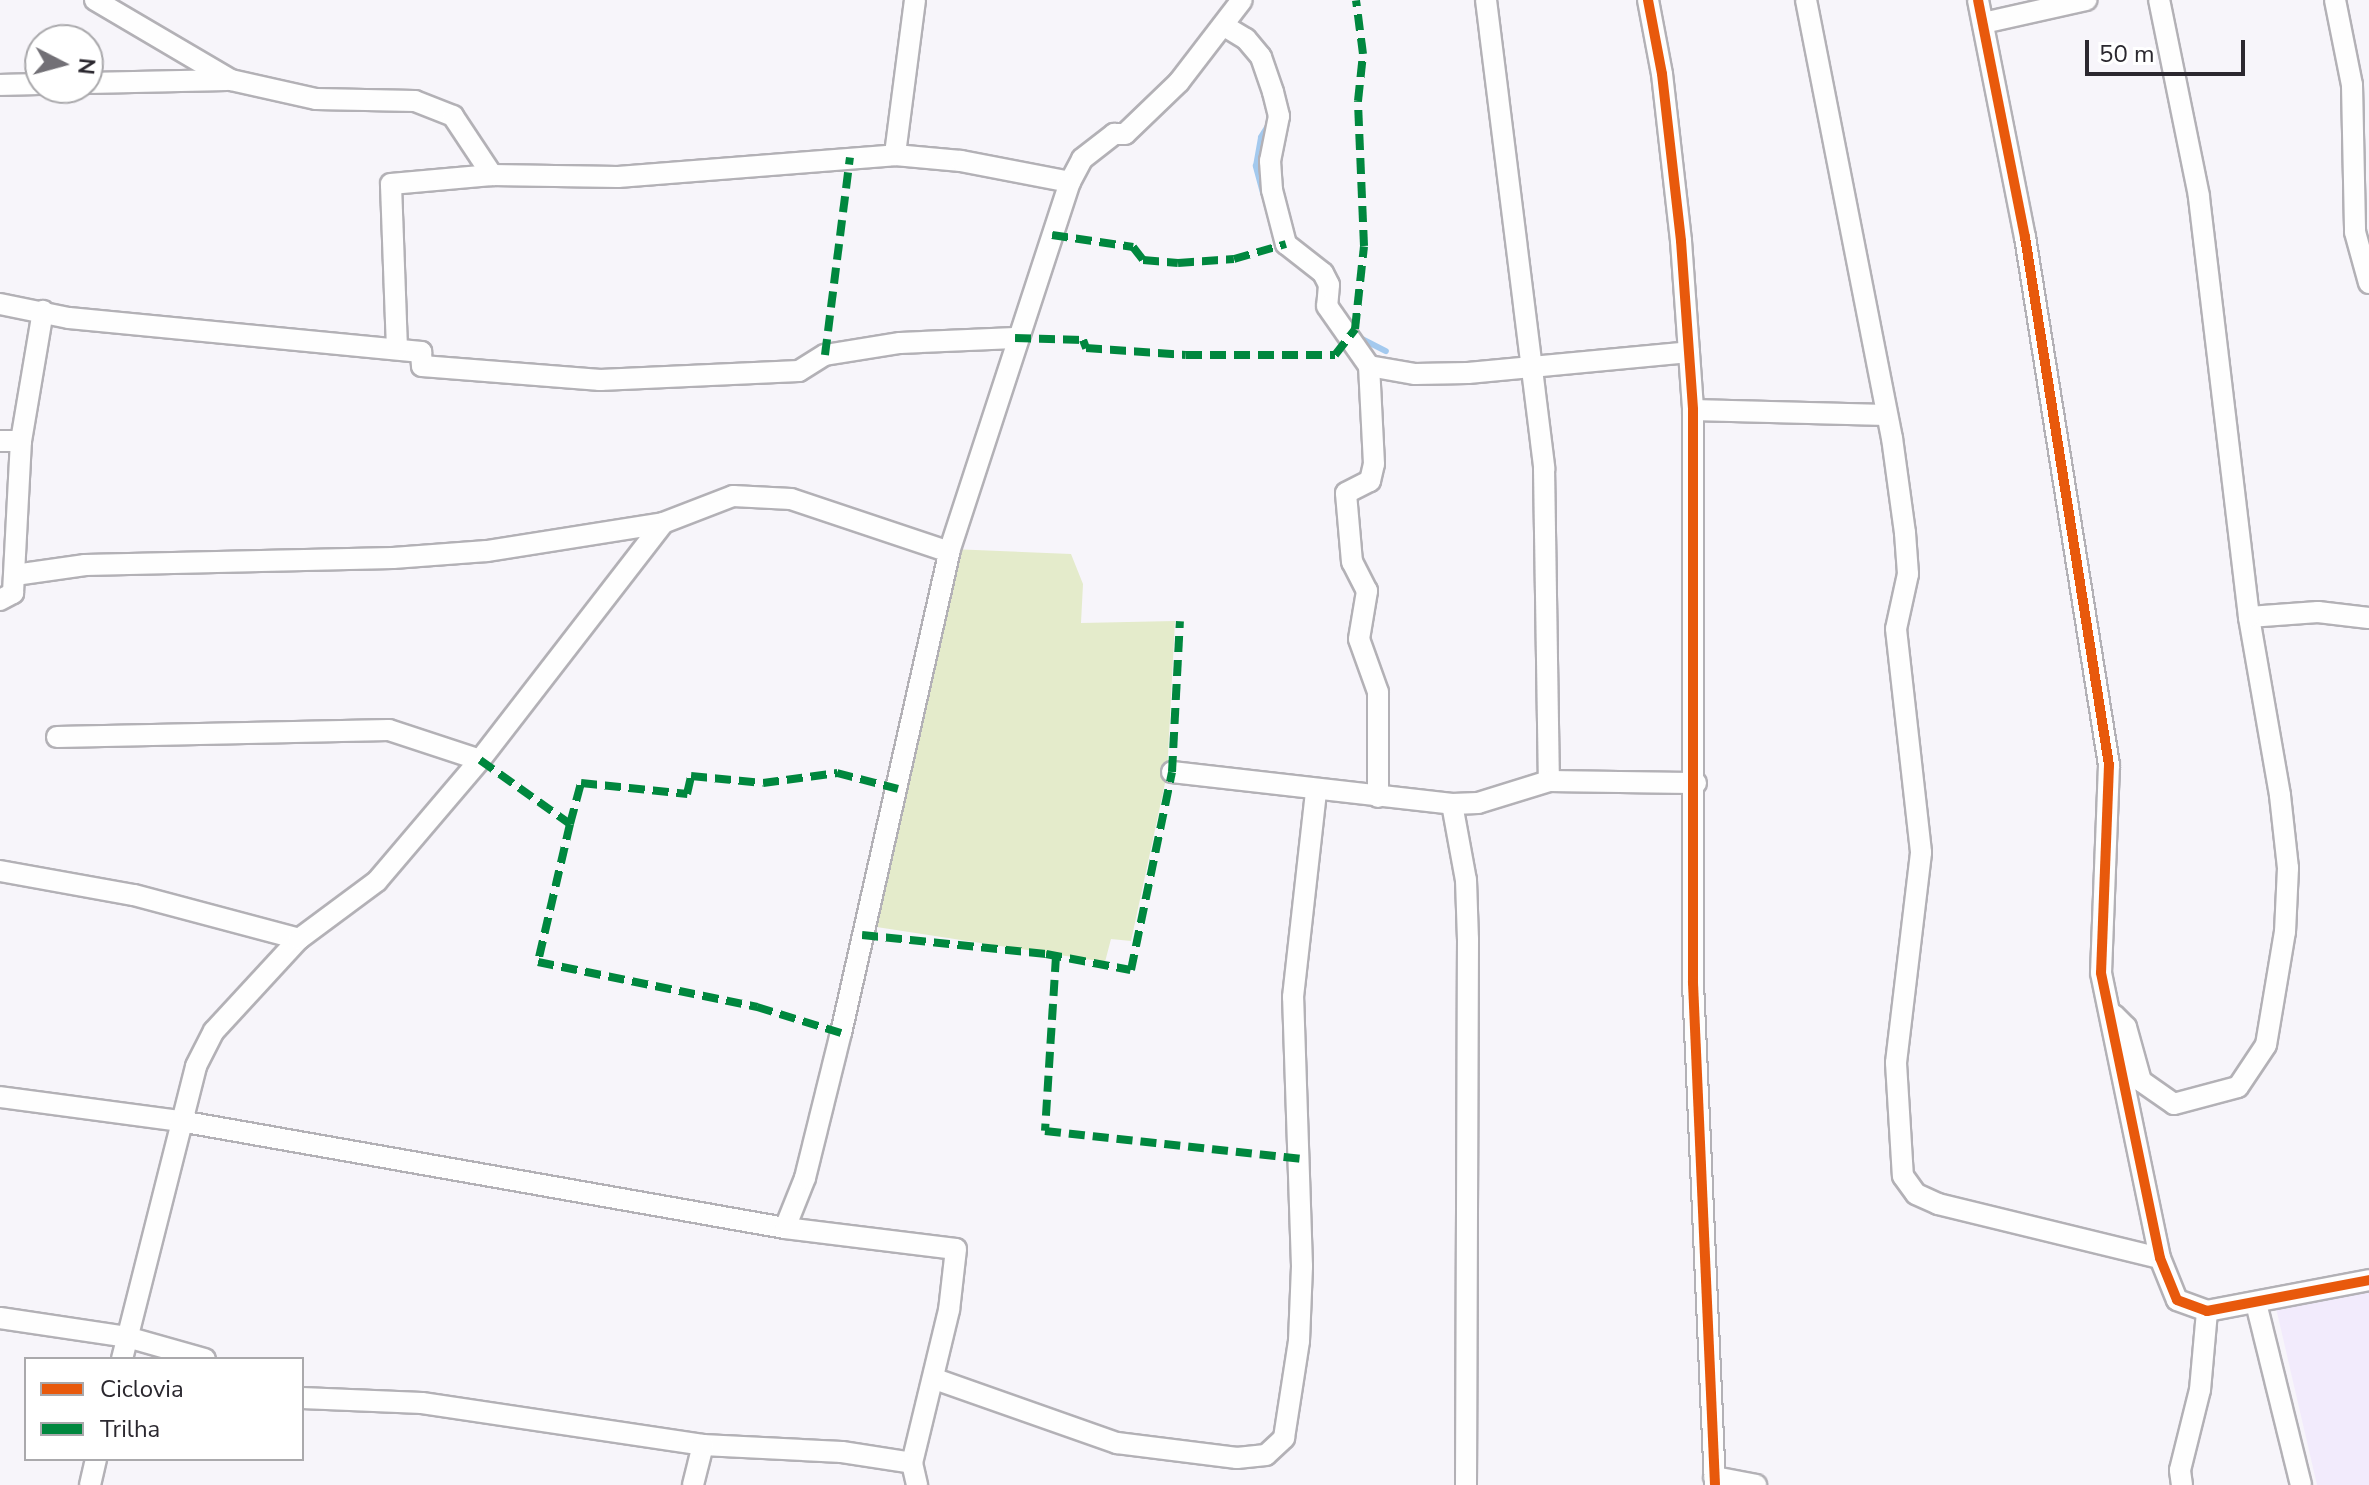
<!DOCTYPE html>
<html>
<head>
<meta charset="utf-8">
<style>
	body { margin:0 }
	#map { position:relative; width:2369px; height:1485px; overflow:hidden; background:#f7f5fa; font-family:"Nunito Sans",sans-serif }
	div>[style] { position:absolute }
	.built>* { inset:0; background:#f2ebfc }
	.green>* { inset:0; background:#e4ebcb }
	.stream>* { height:6px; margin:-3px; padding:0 3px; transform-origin:3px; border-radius:3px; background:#a3c9ee }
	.roads { filter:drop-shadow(2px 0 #b3b1b6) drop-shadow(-2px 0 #b3b1b6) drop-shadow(0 2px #b3b1b6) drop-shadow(0 -2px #b3b1b6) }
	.street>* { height:20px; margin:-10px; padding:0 10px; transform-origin:10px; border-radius:10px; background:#fefefe }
	.quiet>* { height:8px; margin-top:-4px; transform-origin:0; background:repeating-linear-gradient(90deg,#00873e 0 16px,transparent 0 24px) }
	.cycleway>* { height:10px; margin:-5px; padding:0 5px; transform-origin:5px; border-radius:5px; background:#e8590c }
	span { translate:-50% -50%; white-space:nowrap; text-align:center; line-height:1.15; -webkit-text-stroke:8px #fff; paint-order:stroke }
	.legend { position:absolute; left:24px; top:1357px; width:280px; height:104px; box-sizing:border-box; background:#fff; border:2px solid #aaa9ac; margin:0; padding:10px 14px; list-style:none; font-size:24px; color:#2b282f }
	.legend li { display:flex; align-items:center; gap:16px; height:40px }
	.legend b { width:40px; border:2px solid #aaa9ac }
	.north { position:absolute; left:24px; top:24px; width:80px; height:80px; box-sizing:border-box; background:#fff; border:2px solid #aaa9ac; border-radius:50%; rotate:96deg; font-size:22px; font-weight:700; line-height:32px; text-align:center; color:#2b282f }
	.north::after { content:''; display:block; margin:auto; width:28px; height:36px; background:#727076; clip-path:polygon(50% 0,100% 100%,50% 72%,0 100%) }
	.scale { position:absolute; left:2085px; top:40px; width:160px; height:36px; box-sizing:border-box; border:4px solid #2b282f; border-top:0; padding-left:10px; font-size:24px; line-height:28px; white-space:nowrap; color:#2b282f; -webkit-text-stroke:6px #fff; paint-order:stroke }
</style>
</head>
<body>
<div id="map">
	<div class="built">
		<i style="clip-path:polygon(2369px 1292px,2369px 1485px,2317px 1485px,2276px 1308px)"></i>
	</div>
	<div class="green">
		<i style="clip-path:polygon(951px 549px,1071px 554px,1083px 584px,1081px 623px,1175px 621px,1167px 774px,1131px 941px,1111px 939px,1105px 962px,870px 926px)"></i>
	</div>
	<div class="stream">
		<i style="left:1263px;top:193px;width:28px;rotate:-105deg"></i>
		<i style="left:1256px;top:166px;width:29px;rotate:-80deg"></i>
		<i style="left:1261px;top:137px;width:15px;rotate:-58deg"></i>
		<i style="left:1360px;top:338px;width:29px;rotate:27deg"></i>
	</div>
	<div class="roads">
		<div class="street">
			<i style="left:95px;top:0;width:158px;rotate:30.5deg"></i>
			<i style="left:231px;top:80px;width:87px;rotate:12.6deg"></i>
			<i style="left:316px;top:99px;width:99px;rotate:1.2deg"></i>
			<i style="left:415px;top:101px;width:41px;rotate:21.5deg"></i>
			<i style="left:453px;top:116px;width:71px;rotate:56.5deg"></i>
			<i style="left:915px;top:0;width:156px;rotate:97.4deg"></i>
			<i style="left:895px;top:155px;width:66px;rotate:5.2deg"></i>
			<i style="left:961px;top:161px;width:111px;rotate:10.9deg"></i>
			<i style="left:1486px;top:0;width:472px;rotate:82.9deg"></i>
			<i style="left:1544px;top:468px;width:313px;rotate:89.1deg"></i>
			<i style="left:1648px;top:0;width:75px;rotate:79.3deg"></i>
			<i style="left:1662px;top:74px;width:168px;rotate:83.5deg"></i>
			<i style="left:1681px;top:241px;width:169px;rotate:85.9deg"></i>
			<i style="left:1693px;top:410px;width:573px;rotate:90deg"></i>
			<i style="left:1693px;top:983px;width:502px;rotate:87.49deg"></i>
			<i style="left:1806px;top:0;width:446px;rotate:78.9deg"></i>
			<i style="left:1892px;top:438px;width:96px;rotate:82.2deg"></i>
			<i style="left:1905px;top:533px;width:41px;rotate:85.8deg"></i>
			<i style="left:1908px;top:574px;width:56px;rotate:102.3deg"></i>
			<i style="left:1896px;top:629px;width:225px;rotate:83.6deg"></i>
			<i style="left:1921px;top:853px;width:211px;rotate:96.8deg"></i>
			<i style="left:1896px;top:1063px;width:113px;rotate:86.5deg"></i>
			<i style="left:1903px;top:1176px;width:22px;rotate:54deg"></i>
			<i style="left:1916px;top:1194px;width:24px;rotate:24deg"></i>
			<i style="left:1938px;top:1204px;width:228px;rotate:13.7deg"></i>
			<i style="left:1978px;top:0;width:242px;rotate:78.8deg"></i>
			<i style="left:2025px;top:237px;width:535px;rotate:80.96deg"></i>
			<i style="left:2109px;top:765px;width:208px;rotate:92.2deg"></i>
			<i style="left:2101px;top:973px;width:291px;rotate:78.3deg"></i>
			<i style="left:2160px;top:1258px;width:45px;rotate:68deg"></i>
			<i style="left:2177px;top:1300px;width:32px;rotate:20deg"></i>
			<i style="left:2207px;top:1311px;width:165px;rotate:-10.8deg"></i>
			<i style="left:2335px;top:0;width:87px;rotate:78.7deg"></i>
			<i style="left:2352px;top:85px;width:147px;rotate:88.8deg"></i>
			<i style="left:2355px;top:232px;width:53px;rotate:74.6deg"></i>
			<i style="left:1983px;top:23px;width:106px;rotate:-12.6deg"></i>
			<i style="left:1226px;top:27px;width:23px;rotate:31deg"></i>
			<i style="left:1246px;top:39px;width:23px;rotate:50deg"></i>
			<i style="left:1261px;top:57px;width:37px;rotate:71deg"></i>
			<i style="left:1273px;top:92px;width:25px;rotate:76deg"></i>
			<i style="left:1279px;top:116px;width:46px;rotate:101.3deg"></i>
			<i style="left:1270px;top:161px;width:29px;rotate:86deg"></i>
			<i style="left:1272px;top:190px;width:56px;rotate:75.5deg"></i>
			<i style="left:1286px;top:244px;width:47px;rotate:38.1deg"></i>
			<i style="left:1323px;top:273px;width:13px;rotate:63deg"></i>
			<i style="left:1329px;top:285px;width:21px;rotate:95deg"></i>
			<i style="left:1327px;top:306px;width:73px;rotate:55deg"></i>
			<i style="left:88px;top:83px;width:139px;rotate:-1.2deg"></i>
			<i style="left:0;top:85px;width:40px;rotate:-1.4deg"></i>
			<i style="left:0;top:304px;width:70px;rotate:11.5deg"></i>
			<i style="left:69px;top:318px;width:354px;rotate:5.5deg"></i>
			<i style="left:421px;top:352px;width:14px;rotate:86deg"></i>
			<i style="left:422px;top:366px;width:179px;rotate:4.5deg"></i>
			<i style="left:600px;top:380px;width:199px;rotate:-2.6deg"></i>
			<i style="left:799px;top:371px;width:31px;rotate:-32deg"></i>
			<i style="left:825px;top:355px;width:76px;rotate:-9.1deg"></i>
			<i style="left:900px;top:343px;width:115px;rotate:-2.5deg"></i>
			<i style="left:397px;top:349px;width:165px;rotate:-92.1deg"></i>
			<i style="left:391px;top:184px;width:101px;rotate:-5.1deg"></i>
			<i style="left:492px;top:175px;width:126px;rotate:0.9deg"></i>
			<i style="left:618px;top:177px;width:278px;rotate:-4.5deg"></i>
			<i style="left:1693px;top:410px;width:193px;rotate:1.5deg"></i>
			<i style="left:0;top:441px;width:21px"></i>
			<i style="left:15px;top:575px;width:71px;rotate:-8.1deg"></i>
			<i style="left:85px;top:565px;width:308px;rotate:-1.3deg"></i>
			<i style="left:393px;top:558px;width:94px;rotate:-4.3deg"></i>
			<i style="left:487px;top:551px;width:178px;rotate:-9deg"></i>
			<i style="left:0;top:600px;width:15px;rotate:-28deg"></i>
			<i style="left:13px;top:593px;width:152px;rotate:-87deg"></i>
			<i style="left:21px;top:441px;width:132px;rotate:-80.4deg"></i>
			<i style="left:2249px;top:617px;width:69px;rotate:-4.1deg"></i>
			<i style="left:2318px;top:612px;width:51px;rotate:6.7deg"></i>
			<i style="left:57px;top:737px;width:332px;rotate:-1.2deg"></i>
			<i style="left:389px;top:730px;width:96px;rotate:18.2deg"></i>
			<i style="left:1172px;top:772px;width:282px;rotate:6.5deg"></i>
			<i style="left:1452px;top:804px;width:26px;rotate:-2deg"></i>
			<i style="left:1478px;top:803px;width:74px;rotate:-17.2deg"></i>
			<i style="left:1549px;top:781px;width:147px;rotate:0.8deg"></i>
			<i style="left:1378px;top:797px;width:105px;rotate:-90deg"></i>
			<i style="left:1378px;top:692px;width:56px;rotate:-109.7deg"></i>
			<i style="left:1359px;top:639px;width:49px;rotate:-80.5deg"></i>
			<i style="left:1367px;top:591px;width:33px;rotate:-117deg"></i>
			<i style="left:1352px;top:562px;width:69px;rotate:-95deg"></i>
			<i style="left:1346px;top:493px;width:27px;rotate:-27deg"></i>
			<i style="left:1370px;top:481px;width:17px;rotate:-77deg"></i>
			<i style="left:1374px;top:464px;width:98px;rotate:-92.9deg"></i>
			<i style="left:1369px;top:366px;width:47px;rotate:9.9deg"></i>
			<i style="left:1415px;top:374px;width:53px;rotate:-1.1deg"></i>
			<i style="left:1468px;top:373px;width:222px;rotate:-5.4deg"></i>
			<i style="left:1452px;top:804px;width:77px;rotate:79.6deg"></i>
			<i style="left:1466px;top:880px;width:59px;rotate:88.1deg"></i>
			<i style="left:1468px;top:939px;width:546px;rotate:90.21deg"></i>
			<i style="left:0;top:871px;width:136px;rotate:10.2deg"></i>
			<i style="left:134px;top:895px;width:171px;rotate:14.9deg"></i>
			<i style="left:2114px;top:1015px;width:17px;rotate:45deg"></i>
			<i style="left:2126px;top:1027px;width:56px;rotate:74.5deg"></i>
			<i style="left:2141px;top:1081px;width:40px;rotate:34.9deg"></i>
			<i style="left:2174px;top:1104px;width:66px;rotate:-14.9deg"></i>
			<i style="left:2238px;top:1087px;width:50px;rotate:-56.3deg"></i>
			<i style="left:2266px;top:1045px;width:115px;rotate:-80.5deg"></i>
			<i style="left:2285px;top:932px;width:64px;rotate:-87.3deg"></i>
			<i style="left:2288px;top:868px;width:73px;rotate:-96.3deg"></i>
			<i style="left:2280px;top:795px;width:181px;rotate:-99.9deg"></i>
			<i style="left:2249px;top:617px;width:424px;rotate:-96.8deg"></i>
			<i style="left:2199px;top:196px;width:200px;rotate:-101.5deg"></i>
			<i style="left:0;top:1097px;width:182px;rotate:7.6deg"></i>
			<i style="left:180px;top:1121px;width:614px;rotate:10.03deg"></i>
			<i style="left:785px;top:1228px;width:172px;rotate:7deg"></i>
			<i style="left:956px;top:1249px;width:61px;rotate:96.5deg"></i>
			<i style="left:949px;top:1310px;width:157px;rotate:103.6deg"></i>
			<i style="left:785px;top:1228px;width:54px;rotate:-68.2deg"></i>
			<i style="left:805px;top:1178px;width:149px;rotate:-76.1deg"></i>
			<i style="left:841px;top:1033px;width:493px;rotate:-77.3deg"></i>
			<i style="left:949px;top:552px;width:389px;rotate:-71.9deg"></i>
			<i style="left:1070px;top:182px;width:26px;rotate:-62deg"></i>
			<i style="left:1082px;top:159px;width:41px;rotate:-38deg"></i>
			<i style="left:1114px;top:134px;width:11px"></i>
			<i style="left:1125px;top:134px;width:75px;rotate:-43.9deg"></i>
			<i style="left:1179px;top:82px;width:103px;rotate:-52.5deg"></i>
			<i style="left:2256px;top:1303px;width:187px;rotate:76.1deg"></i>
			<i style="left:0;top:1318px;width:128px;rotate:8.5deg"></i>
			<i style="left:127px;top:1337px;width:81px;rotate:15.8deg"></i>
			<i style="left:122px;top:1359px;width:302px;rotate:-75.8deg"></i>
			<i style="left:196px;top:1066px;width:39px;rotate:-63deg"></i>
			<i style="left:214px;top:1031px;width:125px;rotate:-47.3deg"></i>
			<i style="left:299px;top:939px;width:97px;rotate:-36.6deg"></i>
			<i style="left:377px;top:881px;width:159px;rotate:-49.6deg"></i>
			<i style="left:480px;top:760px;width:299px;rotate:-52.3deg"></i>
			<i style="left:663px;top:523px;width:75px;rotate:-21.1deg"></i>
			<i style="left:733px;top:496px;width:58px;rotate:3deg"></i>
			<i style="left:791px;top:499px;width:167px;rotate:18.5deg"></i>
			<i style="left:935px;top:1379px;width:193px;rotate:19.4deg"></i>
			<i style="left:1117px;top:1443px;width:121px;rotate:7.1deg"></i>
			<i style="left:1237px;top:1458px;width:29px;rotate:-6deg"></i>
			<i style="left:1266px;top:1455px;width:25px;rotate:-43deg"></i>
			<i style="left:1284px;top:1438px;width:98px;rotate:-81.2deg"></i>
			<i style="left:1299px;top:1341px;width:75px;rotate:-87.7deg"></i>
			<i style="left:1302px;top:1266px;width:269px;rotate:-91.9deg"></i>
			<i style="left:1293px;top:997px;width:207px;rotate:-83.6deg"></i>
			<i style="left:302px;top:1398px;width:120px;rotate:2.4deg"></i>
			<i style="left:422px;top:1403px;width:284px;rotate:8.5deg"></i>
			<i style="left:703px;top:1445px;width:139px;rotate:2.9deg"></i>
			<i style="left:842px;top:1452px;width:71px;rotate:8.9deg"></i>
			<i style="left:912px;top:1463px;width:23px;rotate:77deg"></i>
			<i style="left:1714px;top:1477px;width:43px;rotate:10.8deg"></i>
			<i style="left:90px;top:1485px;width:27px;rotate:-77deg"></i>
			<i style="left:693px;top:1485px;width:41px;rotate:-76deg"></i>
			<i style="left:2182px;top:1485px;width:15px;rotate:-98deg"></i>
			<i style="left:2180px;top:1470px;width:82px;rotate:-76deg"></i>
			<i style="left:2200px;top:1390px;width:79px;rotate:-84.9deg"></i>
		</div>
	</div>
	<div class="quiet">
		<i style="left:1052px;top:235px;width:82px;rotate:8.4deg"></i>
		<i style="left:1133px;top:247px;width:16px;rotate:52deg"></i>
		<i style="left:1143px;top:260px;width:35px;rotate:5deg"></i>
		<i style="left:1178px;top:263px;width:56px;rotate:-4.1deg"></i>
		<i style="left:1234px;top:259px;width:54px;rotate:-16.1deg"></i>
		<i style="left:1015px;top:338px;width:68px;rotate:1.7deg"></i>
		<i style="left:1083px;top:340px;width:9px;rotate:69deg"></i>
		<i style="left:1086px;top:348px;width:100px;rotate:4deg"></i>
		<i style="left:1186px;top:355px;width:149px"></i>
		<i style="left:1335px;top:355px;width:33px;rotate:-52deg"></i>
		<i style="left:1355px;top:329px;width:83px;rotate:-83.8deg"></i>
		<i style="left:1364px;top:246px;width:145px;rotate:-92.4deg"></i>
		<i style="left:1358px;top:101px;width:47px;rotate:-83.9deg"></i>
		<i style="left:1363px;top:54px;width:54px;rotate:-97.4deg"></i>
		<i style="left:825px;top:355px;width:199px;rotate:-82.8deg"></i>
		<i style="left:480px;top:760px;width:110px;rotate:35.4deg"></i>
		<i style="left:570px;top:824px;width:142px;rotate:103.1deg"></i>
		<i style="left:538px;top:962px;width:224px;rotate:11.6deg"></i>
		<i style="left:757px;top:1007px;width:88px;rotate:17.2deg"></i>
		<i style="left:570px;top:824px;width:42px;rotate:-75deg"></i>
		<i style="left:581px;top:783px;width:107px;rotate:5.9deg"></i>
		<i style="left:687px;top:794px;width:18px;rotate:-77deg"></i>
		<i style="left:691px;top:776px;width:72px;rotate:5.6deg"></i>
		<i style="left:763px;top:783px;width:75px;rotate:-7.7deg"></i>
		<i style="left:837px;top:773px;width:63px;rotate:14.7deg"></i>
		<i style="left:862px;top:935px;width:185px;rotate:5.9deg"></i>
		<i style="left:1046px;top:954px;width:86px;rotate:10.7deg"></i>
		<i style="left:1131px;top:970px;width:202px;rotate:-78.3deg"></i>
		<i style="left:1172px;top:772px;width:151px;rotate:-87deg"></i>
		<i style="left:1056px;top:956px;width:175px;rotate:93.6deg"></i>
		<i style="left:1045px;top:1131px;width:259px;rotate:6.2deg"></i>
	</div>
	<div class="cycleway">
		<i style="left:1648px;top:0;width:75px;rotate:79.3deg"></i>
		<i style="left:1662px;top:74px;width:168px;rotate:83.5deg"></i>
		<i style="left:1681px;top:241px;width:169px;rotate:85.9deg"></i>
		<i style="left:1693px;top:410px;width:573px;rotate:90deg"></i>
		<i style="left:1693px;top:983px;width:502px;rotate:87.49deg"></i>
		<i style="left:1978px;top:0;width:242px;rotate:78.8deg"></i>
		<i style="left:2025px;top:237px;width:535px;rotate:80.96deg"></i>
		<i style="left:2109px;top:765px;width:208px;rotate:92.2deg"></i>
		<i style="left:2101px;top:973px;width:291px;rotate:78.3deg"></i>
		<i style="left:2160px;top:1258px;width:45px;rotate:68deg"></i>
		<i style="left:2177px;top:1300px;width:32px;rotate:20deg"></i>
		<i style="left:2207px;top:1311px;width:165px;rotate:-10.8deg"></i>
	</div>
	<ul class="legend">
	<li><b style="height:10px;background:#e8590c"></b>Ciclovia</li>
	<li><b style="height:10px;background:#00873e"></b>Trilha</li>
	</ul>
	<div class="north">N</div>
	<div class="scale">50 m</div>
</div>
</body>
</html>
